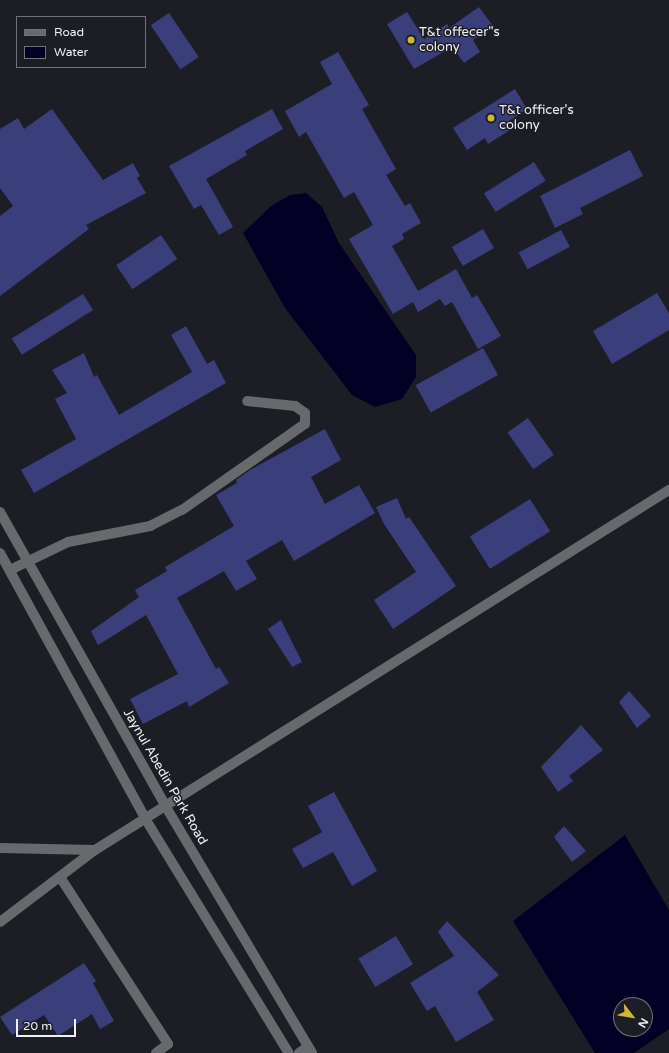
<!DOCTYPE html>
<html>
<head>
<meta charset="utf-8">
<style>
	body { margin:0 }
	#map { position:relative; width:669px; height:1053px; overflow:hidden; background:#1d1e25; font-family:"Varela Round",sans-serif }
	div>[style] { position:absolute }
	.water>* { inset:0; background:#040025 }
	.building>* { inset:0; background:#3a3e7a; transform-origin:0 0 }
	.minor>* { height:10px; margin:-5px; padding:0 5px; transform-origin:5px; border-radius:5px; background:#68696d }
	.dots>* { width:11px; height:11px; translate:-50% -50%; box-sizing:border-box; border:2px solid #1d1e25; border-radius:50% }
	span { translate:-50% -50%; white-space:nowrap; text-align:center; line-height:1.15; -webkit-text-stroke:3px #1d1e25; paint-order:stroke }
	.poi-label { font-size:13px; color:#eff0f5 }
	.left { translate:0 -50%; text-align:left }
	.street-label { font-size:13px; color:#eff0f5 }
	.legend { position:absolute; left:16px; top:16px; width:130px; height:52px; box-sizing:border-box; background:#1d1e25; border:1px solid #717278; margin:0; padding:5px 7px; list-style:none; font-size:12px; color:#eff0f5 }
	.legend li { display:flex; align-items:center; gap:8px; height:20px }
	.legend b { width:20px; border:1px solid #717278 }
	.north { position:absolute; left:613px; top:997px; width:40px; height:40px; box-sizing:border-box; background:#1d1e25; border:1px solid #717278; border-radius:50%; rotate:121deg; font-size:11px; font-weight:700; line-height:16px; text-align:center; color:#eff0f5 }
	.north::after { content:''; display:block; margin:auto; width:14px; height:18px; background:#d0b736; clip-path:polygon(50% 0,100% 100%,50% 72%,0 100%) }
	.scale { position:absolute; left:16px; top:1019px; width:60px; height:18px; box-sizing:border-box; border:2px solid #eff0f5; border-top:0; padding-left:5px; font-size:12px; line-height:14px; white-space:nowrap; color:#eff0f5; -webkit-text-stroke:3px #1d1e25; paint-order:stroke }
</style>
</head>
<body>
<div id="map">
	<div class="water">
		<i style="clip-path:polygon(306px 193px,322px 207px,339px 243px,416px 355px,416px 377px,402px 399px,375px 407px,352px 395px,285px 308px,243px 233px,271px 206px,290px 195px)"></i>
		<i style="clip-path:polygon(evenodd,625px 835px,669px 910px,669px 1029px,634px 1053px,595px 1053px,513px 921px,625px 835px,621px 1005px,645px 1005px,645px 1029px,621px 1029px,621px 1005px)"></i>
	</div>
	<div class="building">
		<i style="clip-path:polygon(479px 7px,493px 26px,473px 40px,480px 52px,464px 63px,452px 47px,414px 69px,387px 24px,407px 12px,424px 39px,447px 24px,449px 28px)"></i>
		<i style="left:169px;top:13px;width:53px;height:22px;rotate:56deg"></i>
		<i style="clip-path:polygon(338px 52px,369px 105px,362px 109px,396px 169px,386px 175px,405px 206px,410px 203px,421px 223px,402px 234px,404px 239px,392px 246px,418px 291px,456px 269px,472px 298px,477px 295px,501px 336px,478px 349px,452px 302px,445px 306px,440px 299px,418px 312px,413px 302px,393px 314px,349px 239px,373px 225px,354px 192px,344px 198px,306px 132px,299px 137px,285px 111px,332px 84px,320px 62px)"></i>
		<i style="clip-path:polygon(515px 89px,527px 109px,506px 123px,510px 130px,488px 144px,485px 138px,467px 150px,453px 128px)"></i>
		<i style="clip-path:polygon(52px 109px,103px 180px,133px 163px,140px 176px,137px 178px,146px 193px,86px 225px,89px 229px,0 296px,0 216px,13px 206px,0 188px,0 129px,18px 118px,24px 129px)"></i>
		<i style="clip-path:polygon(272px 109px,283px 129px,245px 151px,247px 155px,206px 179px,233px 227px,219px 235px,201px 205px,194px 209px,169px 166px)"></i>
		<i style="clip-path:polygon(630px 150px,643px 176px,580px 208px,583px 214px,555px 228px,540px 196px)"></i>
		<i style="left:534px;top:162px;width:22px;height:59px;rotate:58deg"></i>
		<i style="left:483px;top:229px;width:22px;height:36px;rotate:60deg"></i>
		<i style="left:561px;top:230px;width:19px;height:48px;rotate:62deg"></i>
		<i style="left:161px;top:235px;width:29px;height:54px;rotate:56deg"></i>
		<i style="clip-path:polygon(657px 293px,669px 313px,669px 330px,612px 364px,593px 331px)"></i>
		<i style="left:83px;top:294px;width:19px;height:84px;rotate:58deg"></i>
		<i style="clip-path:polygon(186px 326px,207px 364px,214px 360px,226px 383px,34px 493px,21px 470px,76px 439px,55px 399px,67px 393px,52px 370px,84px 353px,94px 377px,97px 375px,119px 415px,192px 372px,171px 335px)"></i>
		<i style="left:483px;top:348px;width:31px;height:77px;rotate:61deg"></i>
		<i style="left:528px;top:418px;width:45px;height:25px;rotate:55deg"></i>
		<i style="clip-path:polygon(325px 429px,341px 460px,311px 477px,325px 504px,359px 485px,375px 513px,294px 561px,282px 540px,246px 561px,257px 579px,236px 591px,224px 571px,177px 598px,216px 669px,219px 667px,229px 683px,189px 707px,187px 701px,143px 724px,130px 699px,178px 674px,146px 615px,98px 645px,91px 631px,139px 597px,135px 590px,167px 571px,165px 567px,234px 526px,216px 495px,237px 483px,236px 480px,250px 470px)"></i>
		<i style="clip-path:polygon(397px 498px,406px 519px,409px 517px,456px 586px,393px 629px,374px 600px,416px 572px,384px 524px,376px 507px)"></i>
		<i style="left:530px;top:499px;width:38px;height:71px;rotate:58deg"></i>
		<i style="clip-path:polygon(281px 620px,302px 662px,292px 667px,268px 629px)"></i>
		<i style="clip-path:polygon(629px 691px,651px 716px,637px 728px,619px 702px)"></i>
		<i style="clip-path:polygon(581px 725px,603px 750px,569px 776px,573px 781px,558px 792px,541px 767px)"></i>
		<i style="clip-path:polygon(334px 792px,377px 871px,352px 886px,333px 852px,303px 868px,292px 849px,322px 832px,308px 806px)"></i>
		<i style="clip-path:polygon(564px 826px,586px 851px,572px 862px,554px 837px)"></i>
		<i style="clip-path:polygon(447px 921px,499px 975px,477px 992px,494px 1020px,456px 1042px,435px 1006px,427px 1011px,410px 983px,454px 956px,438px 932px)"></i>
		<i style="left:396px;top:936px;width:33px;height:44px;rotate:59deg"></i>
		<i style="clip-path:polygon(84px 963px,96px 981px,93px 983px,114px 1021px,100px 1029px,92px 1014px,58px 1036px,44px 1015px,12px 1035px,0 1017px)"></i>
	</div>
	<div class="minor">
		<i style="left:0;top:512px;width:338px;rotate:60.6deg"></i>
		<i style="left:166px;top:807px;width:286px;rotate:59.3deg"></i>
		<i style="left:0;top:553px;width:304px;rotate:61.3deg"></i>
		<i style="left:146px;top:820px;width:273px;rotate:58.5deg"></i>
		<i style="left:10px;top:570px;width:64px;rotate:-25.8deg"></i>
		<i style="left:68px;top:542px;width:84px;rotate:-11deg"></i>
		<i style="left:150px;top:526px;width:36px;rotate:-27deg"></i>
		<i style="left:182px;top:510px;width:150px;rotate:-35deg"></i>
		<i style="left:305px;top:424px;width:11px;rotate:-90deg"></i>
		<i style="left:305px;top:413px;width:12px;rotate:-145deg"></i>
		<i style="left:295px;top:406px;width:48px;rotate:-174.1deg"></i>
		<i style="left:0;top:848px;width:95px;rotate:1.2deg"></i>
		<i style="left:60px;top:877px;width:199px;rotate:57.1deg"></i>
		<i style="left:168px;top:1044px;width:15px;rotate:143deg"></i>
		<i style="left:0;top:922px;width:119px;rotate:-37.2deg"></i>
		<i style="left:95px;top:850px;width:678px;rotate:-32.1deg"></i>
		<i style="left:299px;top:1053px;width:11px;rotate:-34deg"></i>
	</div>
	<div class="dots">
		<i style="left:411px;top:40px;background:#d0b736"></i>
		<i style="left:491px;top:118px;background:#d0b736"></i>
	</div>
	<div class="poi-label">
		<span class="left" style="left:419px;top:40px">T&amp;t offecer"s<br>colony</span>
		<span class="left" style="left:499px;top:118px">T&amp;t officer's<br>colony</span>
	</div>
	<div class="street-label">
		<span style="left:165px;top:777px;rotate:60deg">Jaynul Abedin Park Road</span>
	</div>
	<ul class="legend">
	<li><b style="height:5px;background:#68696d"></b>Road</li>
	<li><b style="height:11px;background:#040025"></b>Water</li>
	</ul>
	<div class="north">N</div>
	<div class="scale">20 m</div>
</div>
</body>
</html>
